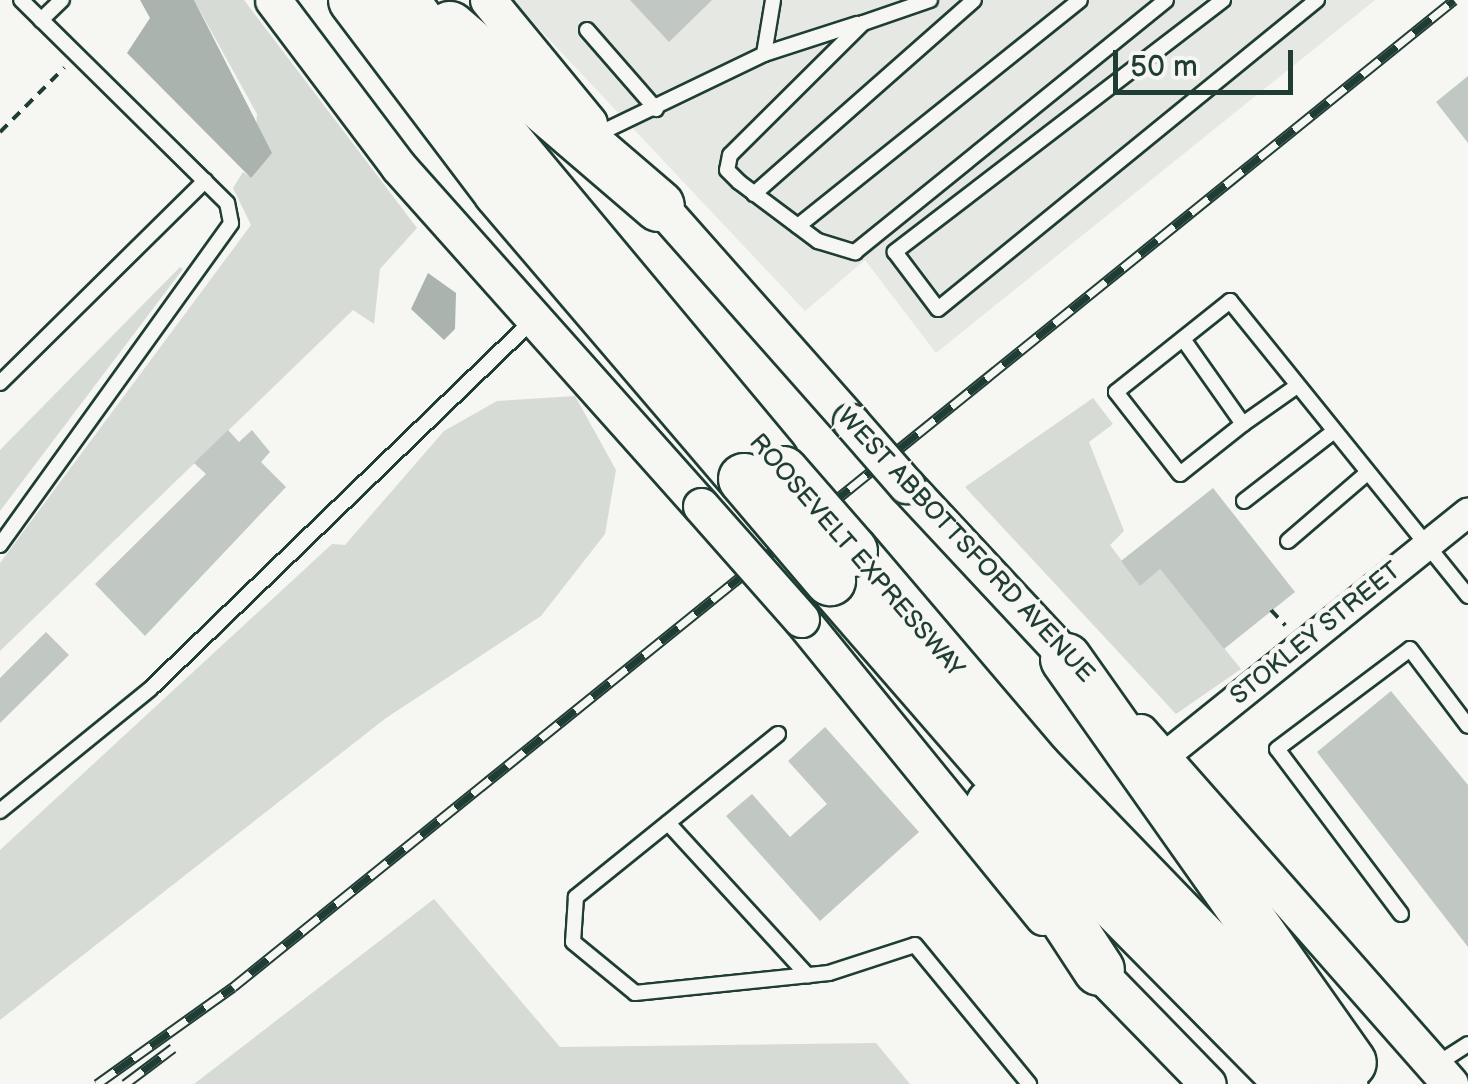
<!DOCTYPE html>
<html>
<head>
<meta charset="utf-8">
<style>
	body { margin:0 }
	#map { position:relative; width:1468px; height:1084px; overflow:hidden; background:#f6f6f2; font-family:"Balsamiq Sans",sans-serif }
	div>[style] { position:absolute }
	.built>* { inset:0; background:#e6e8e4 }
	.green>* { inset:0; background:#d6dbd6 }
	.water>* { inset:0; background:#aab3ae }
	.building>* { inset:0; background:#c1c8c3 }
	.path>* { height:4px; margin-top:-2px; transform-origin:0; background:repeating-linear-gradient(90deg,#1f3d34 0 10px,transparent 0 18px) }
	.roads { filter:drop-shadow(2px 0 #1f3d34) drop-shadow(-2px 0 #1f3d34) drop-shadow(0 2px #1f3d34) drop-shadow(0 -2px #1f3d34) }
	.service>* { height:14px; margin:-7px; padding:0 7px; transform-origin:7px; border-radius:7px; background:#f6f6f2 }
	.minor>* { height:28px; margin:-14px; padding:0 14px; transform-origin:14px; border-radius:14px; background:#f6f6f2 }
	.tertiary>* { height:35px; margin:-17.5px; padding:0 17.5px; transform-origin:17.5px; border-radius:17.5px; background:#f6f6f2 }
	.motorway>* { height:50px; margin:-25px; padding:0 25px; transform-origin:25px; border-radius:25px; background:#f6f6f2 }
	.rail>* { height:11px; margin-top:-5.5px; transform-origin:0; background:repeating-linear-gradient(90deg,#f6f6f2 0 22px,#1f3d34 0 44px); box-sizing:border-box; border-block:2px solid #1f3d34 }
	.bridges { filter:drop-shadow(2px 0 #1f3d34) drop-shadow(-2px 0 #1f3d34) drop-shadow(0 2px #1f3d34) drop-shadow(0 -2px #1f3d34) }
	.tertiary-bridge>* { height:35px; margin:-17.5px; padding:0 17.5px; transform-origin:17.5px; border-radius:17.5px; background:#f6f6f2 }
	.motorway-bridge>* { height:50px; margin:-25px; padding:0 25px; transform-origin:25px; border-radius:25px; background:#f6f6f2 }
	span { translate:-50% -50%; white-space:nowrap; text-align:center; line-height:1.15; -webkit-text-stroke:10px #f6f6f2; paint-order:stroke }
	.street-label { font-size:25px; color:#1f3d34 }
	.scale { position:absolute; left:1113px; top:50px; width:180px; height:45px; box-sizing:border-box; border:5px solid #1f3d34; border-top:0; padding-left:12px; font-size:30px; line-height:35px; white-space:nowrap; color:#1f3d34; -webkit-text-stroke:8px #f6f6f2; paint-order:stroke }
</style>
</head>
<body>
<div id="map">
	<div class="built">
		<i style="clip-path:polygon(512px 0,1375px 0,936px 353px,865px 260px,805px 311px)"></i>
	</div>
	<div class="green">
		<i style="clip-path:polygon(194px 0,244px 0,417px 228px,380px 269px,374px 324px,353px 310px,0 651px,0 563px,251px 225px,233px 188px,243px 172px,252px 178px,257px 114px)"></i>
		<i style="clip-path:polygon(180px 267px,183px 269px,0 511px,0 450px)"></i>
		<i style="clip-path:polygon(575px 396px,616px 470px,605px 534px,541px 616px,386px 718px,0 1020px,0 850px,332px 544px,345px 545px,444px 431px,497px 401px)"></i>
		<i style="clip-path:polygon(1093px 398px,1113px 424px,1089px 442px,1124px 531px,1110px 545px,1140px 585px,1160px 569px,1241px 669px,1176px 714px,965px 487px)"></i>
		<i style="clip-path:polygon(434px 899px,560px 1047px,876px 1043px,910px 1084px,194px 1084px)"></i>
	</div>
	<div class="water">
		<i style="clip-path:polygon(140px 0,194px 0,272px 153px,251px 178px,127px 53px,150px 18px)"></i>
		<i style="clip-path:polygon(428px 273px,456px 293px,455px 329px,444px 340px,411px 309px)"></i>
	</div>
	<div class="building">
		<i style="clip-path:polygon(630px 0,712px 0,669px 42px)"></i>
		<i style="clip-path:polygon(1468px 76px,1468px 143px,1436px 102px)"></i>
		<i style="clip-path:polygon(228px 430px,239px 442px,252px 430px,270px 452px,261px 462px,286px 487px,145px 636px,95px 584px,206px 474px,194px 463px)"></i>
		<i style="clip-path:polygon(1213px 488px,1295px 592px,1224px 649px,1160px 569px,1140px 586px,1121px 561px)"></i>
		<i style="clip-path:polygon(46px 632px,69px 655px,0 723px,0 678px)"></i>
		<i style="clip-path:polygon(1391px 691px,1468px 785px,1468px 947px,1317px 752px)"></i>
		<i style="clip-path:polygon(825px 727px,919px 832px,820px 921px,726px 816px,752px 794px,790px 837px,827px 804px,788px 761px)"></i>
	</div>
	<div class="path">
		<i style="left:0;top:132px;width:91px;rotate:-45deg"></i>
		<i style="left:1271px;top:610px;width:21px;rotate:47deg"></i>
	</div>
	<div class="roads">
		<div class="service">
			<i style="left:930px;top:0;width:71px;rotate:161.1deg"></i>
			<i style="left:863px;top:23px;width:187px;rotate:135.2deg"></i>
			<i style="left:730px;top:155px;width:15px;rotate:101deg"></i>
			<i style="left:727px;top:170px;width:17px;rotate:45deg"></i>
			<i style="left:739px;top:182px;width:99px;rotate:36.8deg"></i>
			<i style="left:818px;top:241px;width:39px;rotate:17deg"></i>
			<i style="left:855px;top:252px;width:400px;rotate:-39deg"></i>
			<i style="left:1223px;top:0;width:414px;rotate:142.5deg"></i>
			<i style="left:895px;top:252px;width:71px;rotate:53deg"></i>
			<i style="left:938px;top:309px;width:489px;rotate:-39.2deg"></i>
			<i style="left:41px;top:20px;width:29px;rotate:-44deg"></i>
			<i style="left:587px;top:30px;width:105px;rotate:48.9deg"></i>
			<i style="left:764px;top:54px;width:55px;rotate:-80.5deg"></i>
			<i style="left:598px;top:134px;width:184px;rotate:-25.7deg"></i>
			<i style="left:764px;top:54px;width:98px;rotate:-17.9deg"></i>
			<i style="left:754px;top:194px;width:293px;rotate:-41.4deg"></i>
			<i style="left:798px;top:226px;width:361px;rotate:-38.7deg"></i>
			<i style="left:1183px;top:339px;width:104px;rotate:54.8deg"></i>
			<i style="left:1243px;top:424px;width:66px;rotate:-35.1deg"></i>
			<i style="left:0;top:383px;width:288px;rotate:-44.6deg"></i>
			<i style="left:1243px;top:424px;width:80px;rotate:141.6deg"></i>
			<i style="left:1180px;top:474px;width:104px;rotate:-128deg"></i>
			<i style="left:1116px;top:392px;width:146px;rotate:-38.6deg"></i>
			<i style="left:1230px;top:301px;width:379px;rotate:51.1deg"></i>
			<i style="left:1244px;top:501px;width:113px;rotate:-37.8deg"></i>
			<i style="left:1288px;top:541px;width:103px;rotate:-40.7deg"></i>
			<i style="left:0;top:545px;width:396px;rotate:-54.3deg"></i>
			<i style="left:231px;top:223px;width:20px;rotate:-101deg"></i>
			<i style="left:227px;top:203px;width:289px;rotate:-135.4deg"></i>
			<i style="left:778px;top:734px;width:260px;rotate:141.1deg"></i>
			<i style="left:576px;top:897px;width:45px;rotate:93.8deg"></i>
			<i style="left:573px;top:942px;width:80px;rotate:39.4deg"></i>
			<i style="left:635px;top:993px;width:195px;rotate:-5.9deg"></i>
			<i style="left:829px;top:973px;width:90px;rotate:-18deg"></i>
			<i style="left:915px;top:945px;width:180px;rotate:50.6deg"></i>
			<i style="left:0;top:811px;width:193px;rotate:-39.1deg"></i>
			<i style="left:150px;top:689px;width:530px;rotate:-43.93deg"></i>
			<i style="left:668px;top:823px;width:207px;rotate:47.5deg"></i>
			<i style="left:1401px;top:914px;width:206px;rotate:-126.9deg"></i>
			<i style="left:1277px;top:749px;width:166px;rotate:-36.9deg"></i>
			<i style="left:1410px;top:649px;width:96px;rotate:53deg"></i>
			<i style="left:1434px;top:1066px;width:40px;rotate:-32.9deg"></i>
		</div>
		<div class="minor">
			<i style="left:1164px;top:757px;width:390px;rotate:-38.8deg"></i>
		</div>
		<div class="tertiary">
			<i style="left:273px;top:0;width:208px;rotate:53deg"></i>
			<i style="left:398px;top:166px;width:455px;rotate:48.3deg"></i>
			<i style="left:488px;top:0;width:159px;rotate:50.6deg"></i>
			<i style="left:645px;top:189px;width:311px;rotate:48.5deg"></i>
			<i style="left:906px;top:485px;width:258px;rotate:47deg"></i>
			<i style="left:801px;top:619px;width:384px;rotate:50.9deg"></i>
			<i style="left:1140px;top:732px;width:469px;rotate:48.6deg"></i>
			<i style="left:1084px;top:957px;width:177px;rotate:45.7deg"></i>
		</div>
		<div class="motorway">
			<i style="left:354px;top:0;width:241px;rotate:52.9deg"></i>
			<i style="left:499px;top:192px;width:377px;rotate:49.5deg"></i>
			<i style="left:403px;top:0;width:166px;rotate:53.8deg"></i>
			<i style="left:501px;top:134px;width:425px;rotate:50.2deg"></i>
			<i style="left:450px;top:27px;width:275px;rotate:40.6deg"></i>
			<i style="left:852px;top:551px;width:284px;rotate:49.6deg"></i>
			<i style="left:1036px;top:767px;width:441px;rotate:46deg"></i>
			<i style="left:830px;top:580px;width:408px;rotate:49deg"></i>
			<i style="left:1098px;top:888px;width:276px;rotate:45.3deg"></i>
			<i style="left:1066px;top:659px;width:494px;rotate:54.8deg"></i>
			<i style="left:991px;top:805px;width:197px;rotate:56.8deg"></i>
		</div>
	</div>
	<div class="rail">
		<i style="left:97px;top:1084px;width:167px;rotate:-35.5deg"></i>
		<i style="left:233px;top:987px;width:1570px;rotate:-38.95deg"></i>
		<i style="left:125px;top:1084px;width:60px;rotate:-36.9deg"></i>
	</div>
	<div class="bridges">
		<div class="tertiary-bridge">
			<i style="left:851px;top:422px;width:84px;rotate:48.9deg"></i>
			<i style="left:701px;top:506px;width:151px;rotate:48.5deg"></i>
		</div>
		<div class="motorway-bridge">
			<i style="left:783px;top:472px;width:105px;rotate:48.9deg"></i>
			<i style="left:744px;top:479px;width:133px;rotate:49.6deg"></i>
		</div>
	</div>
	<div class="street-label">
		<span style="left:965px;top:546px;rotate:47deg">WEST ABBOTTSFORD AVENUE</span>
		<span style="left:856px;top:556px;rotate:49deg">ROOSEVELT EXPRESSWAY</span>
		<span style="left:1316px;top:634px;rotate:-39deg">STOKLEY STREET</span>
	</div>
	<div class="scale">50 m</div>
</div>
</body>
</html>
